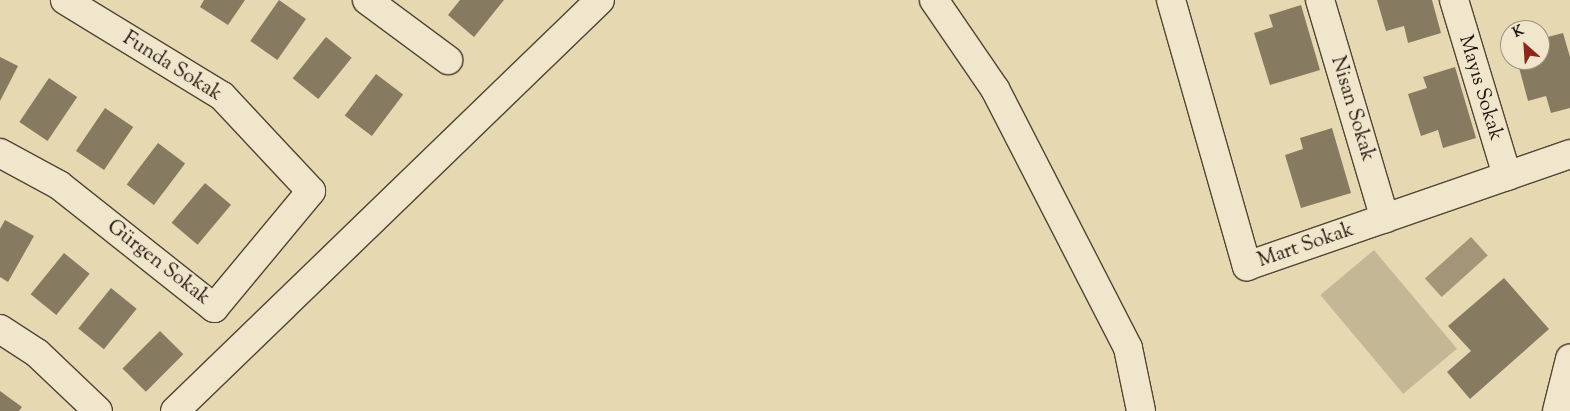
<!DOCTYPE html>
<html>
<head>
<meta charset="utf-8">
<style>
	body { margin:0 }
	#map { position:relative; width:1570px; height:411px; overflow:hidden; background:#e6d8b1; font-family:"Sorts Mill Goudy",serif }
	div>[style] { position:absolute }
	.green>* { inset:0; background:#c4b795; transform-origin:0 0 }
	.water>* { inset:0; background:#a29578; transform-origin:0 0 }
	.building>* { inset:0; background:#867a61; transform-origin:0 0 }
	.roads { filter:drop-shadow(1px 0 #514534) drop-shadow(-1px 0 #514534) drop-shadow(0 1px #514534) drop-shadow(0 -1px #514534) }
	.minor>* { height:28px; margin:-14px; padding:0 14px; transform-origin:14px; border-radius:14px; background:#efe6cc }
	span { translate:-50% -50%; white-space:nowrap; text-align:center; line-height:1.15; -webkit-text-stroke:4px #efe6cc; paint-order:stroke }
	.street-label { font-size:20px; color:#1f140a }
	.north { position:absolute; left:1500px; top:20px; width:50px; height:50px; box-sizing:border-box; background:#efe6cc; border:1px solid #9c927e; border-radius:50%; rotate:334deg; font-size:14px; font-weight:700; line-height:20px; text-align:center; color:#1f140a }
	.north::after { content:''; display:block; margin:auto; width:18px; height:22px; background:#8f2418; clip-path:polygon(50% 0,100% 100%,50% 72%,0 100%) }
</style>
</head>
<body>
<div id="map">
	<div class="green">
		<i style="left:1374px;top:250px;width:129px;height:70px;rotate:50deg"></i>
	</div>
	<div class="water">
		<i style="left:1471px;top:237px;width:25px;height:62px;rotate:48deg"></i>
	</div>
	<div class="building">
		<i style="clip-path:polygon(204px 0,245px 0,228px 25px,200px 7px)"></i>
		<i style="left:279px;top:0;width:33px;height:50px;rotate:35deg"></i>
		<i style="clip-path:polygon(460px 0,504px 0,474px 37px,448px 15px)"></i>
		<i style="clip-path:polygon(1377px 0,1432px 0,1441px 33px,1408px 43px,1404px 26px,1386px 31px)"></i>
		<i style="clip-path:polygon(1301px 5px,1320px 70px,1270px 85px,1254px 33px,1273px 27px,1269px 15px)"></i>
		<i style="clip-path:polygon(1563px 33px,1570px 57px,1570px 108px,1551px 113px,1546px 96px,1528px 101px,1517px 60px,1540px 60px,1540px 39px)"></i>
		<i style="left:326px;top:37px;width:33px;height:53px;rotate:39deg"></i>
		<i style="clip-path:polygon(0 57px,18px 66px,0 101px)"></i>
		<i style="clip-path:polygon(1455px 67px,1476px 138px,1443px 148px,1438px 130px,1421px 136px,1408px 94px,1427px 88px,1423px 77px)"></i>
		<i style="left:376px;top:74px;width:34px;height:52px;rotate:37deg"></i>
		<i style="left:49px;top:78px;width:34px;height:53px;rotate:34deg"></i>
		<i style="left:105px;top:108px;width:34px;height:52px;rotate:34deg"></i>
		<i style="clip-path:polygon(1332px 128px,1351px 193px,1301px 208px,1285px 155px,1303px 149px,1300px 138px)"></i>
		<i style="left:158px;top:143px;width:34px;height:52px;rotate:37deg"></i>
		<i style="left:205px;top:183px;width:34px;height:52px;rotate:40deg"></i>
		<i style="clip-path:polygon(5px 220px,34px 236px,8px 282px,0 277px,0 229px)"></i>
		<i style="left:64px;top:253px;width:33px;height:53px;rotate:39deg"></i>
		<i style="clip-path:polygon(1504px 278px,1549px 329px,1470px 399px,1447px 372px,1471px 351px,1448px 326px)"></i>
		<i style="left:111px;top:288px;width:33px;height:52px;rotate:39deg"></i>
		<i style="left:160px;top:331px;width:33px;height:53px;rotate:45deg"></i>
		<i style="clip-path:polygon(0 391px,22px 407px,19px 411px,0 411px)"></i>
	</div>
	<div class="roads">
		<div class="minor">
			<i style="left:367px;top:0;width:101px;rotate:36.5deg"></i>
			<i style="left:934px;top:0;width:108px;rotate:55.6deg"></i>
			<i style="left:995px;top:89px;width:291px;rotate:62.8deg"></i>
			<i style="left:1128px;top:348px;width:64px;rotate:78.3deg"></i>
			<i style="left:1171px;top:0;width:277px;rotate:74.1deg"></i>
			<i style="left:1247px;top:266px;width:342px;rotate:-19.1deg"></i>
			<i style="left:1320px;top:0;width:228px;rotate:73.5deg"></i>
			<i style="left:1454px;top:0;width:184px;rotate:73.2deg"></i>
			<i style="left:0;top:153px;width:67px;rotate:28.5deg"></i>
			<i style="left:59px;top:185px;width:198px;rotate:38.4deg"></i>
			<i style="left:214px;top:308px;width:152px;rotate:-50.3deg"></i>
			<i style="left:311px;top:191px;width:130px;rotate:-133.1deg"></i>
			<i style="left:222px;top:96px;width:184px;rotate:-148.6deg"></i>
			<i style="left:0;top:329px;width:44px;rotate:33deg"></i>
			<i style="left:37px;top:353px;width:84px;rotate:43.6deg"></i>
			<i style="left:175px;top:411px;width:591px;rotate:-44.04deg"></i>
			<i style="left:1557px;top:411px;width:54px;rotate:-76deg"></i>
		</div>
	</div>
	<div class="street-label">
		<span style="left:172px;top:67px;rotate:32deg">Funda Sokak</span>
		<span style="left:1480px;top:88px;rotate:73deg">Mayıs Sokak</span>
		<span style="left:1352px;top:109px;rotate:73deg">Nisan Sokak</span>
		<span style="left:1306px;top:246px;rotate:-19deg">Mart Sokak</span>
		<span style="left:158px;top:263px;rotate:38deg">Gürgen Sokak</span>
	</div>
	<div class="north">K</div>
</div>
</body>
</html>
